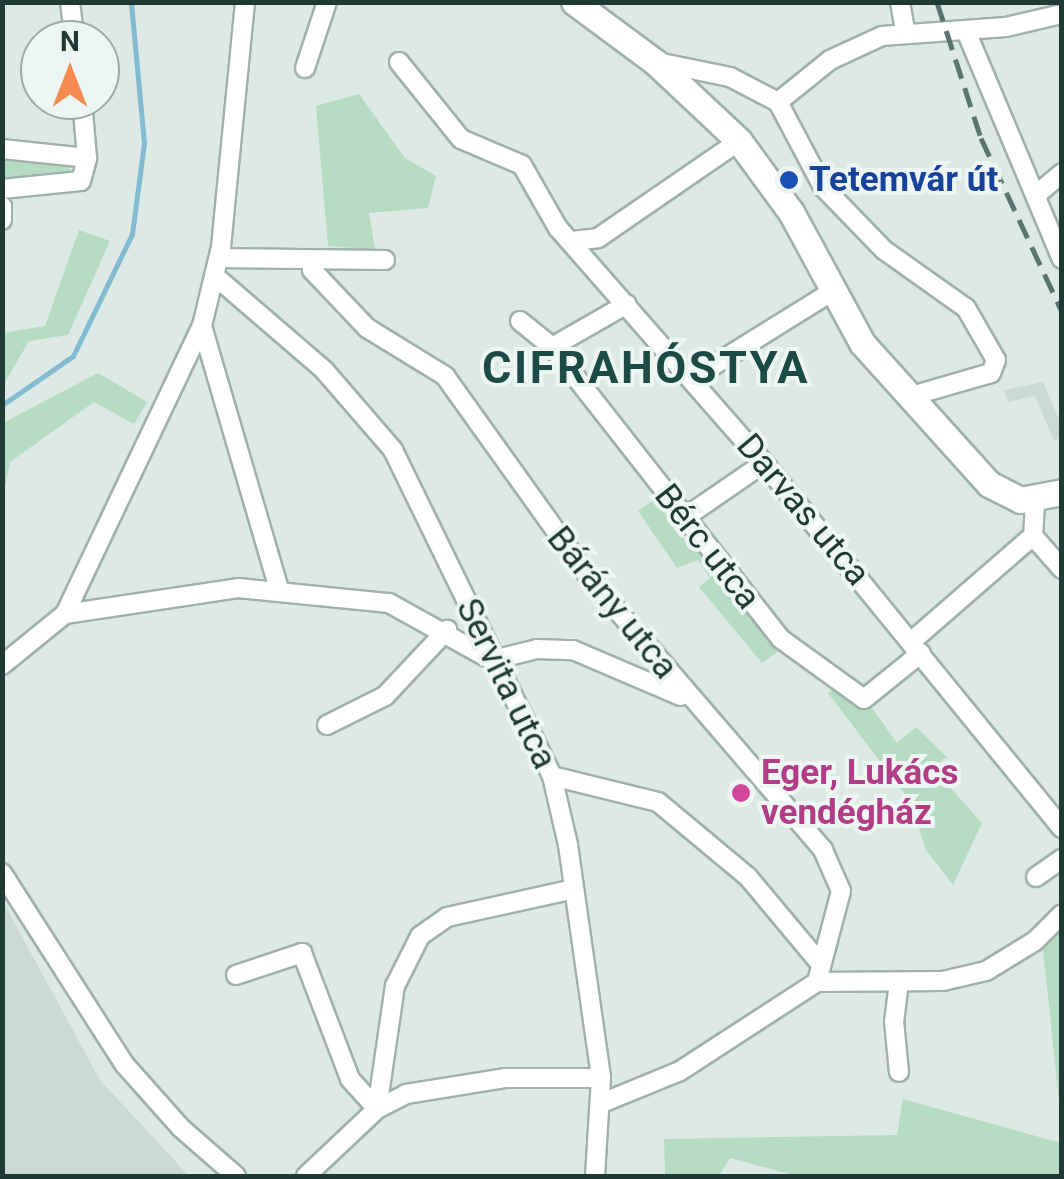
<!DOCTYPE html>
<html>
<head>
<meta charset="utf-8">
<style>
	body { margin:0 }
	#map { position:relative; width:1064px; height:1179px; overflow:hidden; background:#dde9e5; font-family:Roboto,sans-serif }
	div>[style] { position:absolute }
	.built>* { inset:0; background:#cbd9d4 }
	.green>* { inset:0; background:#b5dcc3 }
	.stream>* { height:5px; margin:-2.5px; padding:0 2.5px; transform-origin:2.5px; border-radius:2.5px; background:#83bcd1 }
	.roads { filter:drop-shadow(2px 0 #a0b1ac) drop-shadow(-2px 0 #a0b1ac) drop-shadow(0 2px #a0b1ac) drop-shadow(0 -2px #a0b1ac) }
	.minor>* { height:18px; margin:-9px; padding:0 9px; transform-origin:9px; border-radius:9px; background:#fff }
	.secondary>* { height:25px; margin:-12.5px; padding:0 12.5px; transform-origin:12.5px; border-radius:12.5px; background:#fff }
	.rail>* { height:5px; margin-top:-2.5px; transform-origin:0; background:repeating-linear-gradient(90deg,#587570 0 20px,transparent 0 30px) }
	.dots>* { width:28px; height:28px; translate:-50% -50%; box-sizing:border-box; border:5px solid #edf6f3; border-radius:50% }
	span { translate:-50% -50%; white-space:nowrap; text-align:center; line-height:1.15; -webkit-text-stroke:8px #edf6f3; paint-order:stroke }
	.transit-label { font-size:35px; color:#164399; font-weight:700 }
	.left { translate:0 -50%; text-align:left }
	.street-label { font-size:35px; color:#1f3934 }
	.hotel-label { font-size:35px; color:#b23c85; font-weight:700 }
	.district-label { font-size:45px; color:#1b4b44; font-weight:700; letter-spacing:2.5px }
	.frame { position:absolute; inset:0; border:5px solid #1f3934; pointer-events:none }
	.north { position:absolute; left:20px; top:20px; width:100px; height:100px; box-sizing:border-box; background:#edf6f3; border:2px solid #9baaa7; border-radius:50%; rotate:0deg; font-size:28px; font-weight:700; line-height:40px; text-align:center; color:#1f3934 }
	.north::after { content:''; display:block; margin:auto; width:35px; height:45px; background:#f58a50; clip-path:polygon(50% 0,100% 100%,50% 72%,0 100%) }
</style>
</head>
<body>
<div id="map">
	<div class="built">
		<i style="clip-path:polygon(1043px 382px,1061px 424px,1061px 437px,1054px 441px,1035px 396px,1008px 402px,1004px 390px)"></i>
		<i style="clip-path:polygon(2px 900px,100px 1080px,189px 1176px,3px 1176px)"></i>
	</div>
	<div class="green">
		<i style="clip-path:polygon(359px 94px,405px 158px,436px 176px,428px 208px,369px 213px,375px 250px,328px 246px,316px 106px)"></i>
		<i style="clip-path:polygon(3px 157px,68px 165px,73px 176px,3px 177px)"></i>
		<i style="clip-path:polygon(79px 230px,110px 241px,68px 335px,29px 341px,3px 386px,3px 333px,45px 326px)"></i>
		<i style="clip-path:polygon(98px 373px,147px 402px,134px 424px,94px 402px,10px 462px,3px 498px,3px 423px)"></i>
		<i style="clip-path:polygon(655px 499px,691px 549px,698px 546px,779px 651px,762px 663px,699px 587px,710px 578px,698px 560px,677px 568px,638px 511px)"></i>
		<i style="clip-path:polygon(835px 688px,872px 708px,897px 743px,916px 727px,947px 757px,932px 767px,982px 823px,953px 885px,926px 850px,910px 801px,828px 693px)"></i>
		<i style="clip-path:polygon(1061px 926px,1061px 1121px,1043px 949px)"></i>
		<i style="clip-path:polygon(903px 1099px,1061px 1143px,1061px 1176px,797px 1176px,730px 1158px,719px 1176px,665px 1176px,664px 1139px,897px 1135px)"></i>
	</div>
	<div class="stream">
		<i style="left:2px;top:405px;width:86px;rotate:-34.6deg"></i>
		<i style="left:73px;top:356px;width:136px;rotate:-64.2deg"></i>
		<i style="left:132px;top:234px;width:92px;rotate:-82.5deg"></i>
		<i style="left:144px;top:143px;width:142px;rotate:-95.3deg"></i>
	</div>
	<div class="roads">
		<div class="minor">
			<i style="left:70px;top:2px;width:38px;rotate:83deg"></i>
			<i style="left:900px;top:2px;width:29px;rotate:80deg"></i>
			<i style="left:966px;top:31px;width:247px;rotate:67.2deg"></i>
			<i style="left:399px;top:62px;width:99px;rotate:51.2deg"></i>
			<i style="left:461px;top:139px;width:66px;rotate:23.1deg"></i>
			<i style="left:522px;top:165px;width:73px;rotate:60.3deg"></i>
			<i style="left:558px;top:228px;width:313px;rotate:48.8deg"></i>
			<i style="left:764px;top:463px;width:471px;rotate:50.8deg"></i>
			<i style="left:657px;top:62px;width:75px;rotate:11.6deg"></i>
			<i style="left:730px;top:77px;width:54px;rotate:27.5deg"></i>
			<i style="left:305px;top:68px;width:70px;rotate:-71.6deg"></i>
			<i style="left:778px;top:102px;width:96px;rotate:62.1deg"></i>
			<i style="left:823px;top:187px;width:88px;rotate:45.9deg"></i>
			<i style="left:884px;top:250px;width:100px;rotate:35.3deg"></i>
			<i style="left:966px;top:308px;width:60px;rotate:60deg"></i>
			<i style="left:996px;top:360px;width:14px;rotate:111deg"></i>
			<i style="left:991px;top:373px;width:86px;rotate:163.9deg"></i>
			<i style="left:778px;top:102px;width:67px;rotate:-38.9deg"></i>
			<i style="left:830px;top:60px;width:57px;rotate:-24.8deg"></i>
			<i style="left:882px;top:36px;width:124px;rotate:-4.2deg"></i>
			<i style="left:1006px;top:27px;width:57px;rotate:-13.1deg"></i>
			<i style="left:2px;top:149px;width:85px;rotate:6deg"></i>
			<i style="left:2px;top:189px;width:79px;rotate:-5.8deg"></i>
			<i style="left:81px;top:181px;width:24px;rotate:-75deg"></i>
			<i style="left:87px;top:158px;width:58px;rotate:-94.9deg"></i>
			<i style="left:1036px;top:195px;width:34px;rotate:-40deg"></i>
			<i style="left:2px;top:206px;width:14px;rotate:90deg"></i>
			<i style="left:571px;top:241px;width:27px;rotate:-6deg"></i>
			<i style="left:598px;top:238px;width:171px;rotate:-34.5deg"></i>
			<i style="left:219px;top:258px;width:166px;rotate:0.7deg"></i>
			<i style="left:311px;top:259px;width:11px;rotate:85deg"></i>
			<i style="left:312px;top:270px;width:80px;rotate:46.5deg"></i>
			<i style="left:367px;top:328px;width:92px;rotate:31.6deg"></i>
			<i style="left:445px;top:376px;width:252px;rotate:54.4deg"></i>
			<i style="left:592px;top:581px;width:355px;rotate:49.3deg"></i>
			<i style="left:823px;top:850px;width:45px;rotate:66.3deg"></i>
			<i style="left:841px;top:891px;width:94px;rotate:104.8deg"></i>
			<i style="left:216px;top:277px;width:143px;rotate:40.7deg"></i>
			<i style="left:324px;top:370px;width:106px;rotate:49.2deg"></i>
			<i style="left:393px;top:450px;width:363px;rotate:64deg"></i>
			<i style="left:552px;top:776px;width:71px;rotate:76.9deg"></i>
			<i style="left:568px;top:845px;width:235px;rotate:81.9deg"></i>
			<i style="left:601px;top:1078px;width:98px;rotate:93.5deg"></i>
			<i style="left:520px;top:321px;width:41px;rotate:39.1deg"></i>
			<i style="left:552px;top:347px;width:371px;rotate:51.9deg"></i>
			<i style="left:781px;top:639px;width:102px;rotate:35.9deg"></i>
			<i style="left:864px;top:699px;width:73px;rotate:-38.9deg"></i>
			<i style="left:202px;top:326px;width:274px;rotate:73.7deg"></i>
			<i style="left:552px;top:347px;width:86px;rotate:-29.8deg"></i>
			<i style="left:693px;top:378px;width:165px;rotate:-31.9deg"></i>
			<i style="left:1035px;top:501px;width:35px;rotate:93deg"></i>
			<i style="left:1033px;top:536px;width:44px;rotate:48.7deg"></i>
			<i style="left:684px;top:518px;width:97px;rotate:-34.5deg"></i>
			<i style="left:65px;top:614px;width:319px;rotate:-64.6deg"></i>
			<i style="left:202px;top:326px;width:81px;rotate:-76.5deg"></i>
			<i style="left:221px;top:247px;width:246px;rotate:-84.4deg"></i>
			<i style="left:912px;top:641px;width:160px;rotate:-41deg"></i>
			<i style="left:493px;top:660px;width:45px;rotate:-14deg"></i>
			<i style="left:537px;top:649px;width:36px;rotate:2deg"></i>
			<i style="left:573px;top:650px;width:117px;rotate:23.1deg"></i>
			<i style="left:2px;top:665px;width:81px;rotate:-39deg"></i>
			<i style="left:65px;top:614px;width:175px;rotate:-8.5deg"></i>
			<i style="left:238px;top:588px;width:152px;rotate:5.7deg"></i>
			<i style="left:389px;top:603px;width:118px;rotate:29deg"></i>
			<i style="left:327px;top:725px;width:65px;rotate:-26.6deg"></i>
			<i style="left:385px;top:696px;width:91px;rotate:-46.8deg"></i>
			<i style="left:552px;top:776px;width:109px;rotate:13.8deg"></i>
			<i style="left:658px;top:802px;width:117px;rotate:39.8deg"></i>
			<i style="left:748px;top:877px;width:111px;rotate:50.1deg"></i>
			<i style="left:2px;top:873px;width:228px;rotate:57.4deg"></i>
			<i style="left:125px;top:1065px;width:84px;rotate:48.4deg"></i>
			<i style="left:181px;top:1128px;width:73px;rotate:41.1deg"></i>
			<i style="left:1036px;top:877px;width:32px;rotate:-35deg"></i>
			<i style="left:236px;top:975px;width:70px;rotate:-18.4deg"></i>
			<i style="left:302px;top:953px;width:135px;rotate:69.1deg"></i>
			<i style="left:350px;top:1079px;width:40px;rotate:48deg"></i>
			<i style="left:899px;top:982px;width:39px;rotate:97deg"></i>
			<i style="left:894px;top:1021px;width:51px;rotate:84.4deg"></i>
			<i style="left:602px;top:1103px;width:84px;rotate:-22.3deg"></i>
			<i style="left:680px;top:1071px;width:163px;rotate:-33deg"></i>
			<i style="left:817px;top:982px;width:126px;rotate:-0.5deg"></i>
			<i style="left:943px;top:981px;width:44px;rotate:-13.1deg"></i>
			<i style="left:986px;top:971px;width:57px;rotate:-31.5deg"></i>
			<i style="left:1035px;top:941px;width:38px;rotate:-45deg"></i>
			<i style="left:377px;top:1109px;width:124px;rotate:-81.7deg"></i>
			<i style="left:395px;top:986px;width:56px;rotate:-63.4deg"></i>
			<i style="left:420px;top:936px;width:33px;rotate:-35deg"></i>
			<i style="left:447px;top:917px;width:130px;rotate:-12.4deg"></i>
			<i style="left:306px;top:1176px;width:98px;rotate:-43.3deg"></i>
			<i style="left:377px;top:1109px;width:33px;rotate:-27deg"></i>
			<i style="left:406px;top:1094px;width:100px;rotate:-9.2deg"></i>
			<i style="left:505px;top:1078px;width:96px"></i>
		</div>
		<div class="secondary">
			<i style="left:574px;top:2px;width:101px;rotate:36.5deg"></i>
			<i style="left:655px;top:62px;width:115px;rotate:43.2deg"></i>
			<i style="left:739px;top:141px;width:88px;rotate:53.8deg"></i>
			<i style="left:791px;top:212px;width:149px;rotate:61.5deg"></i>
			<i style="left:862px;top:343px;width:190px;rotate:48deg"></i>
			<i style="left:989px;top:484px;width:35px;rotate:27deg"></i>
			<i style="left:1020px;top:500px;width:43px;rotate:-10.8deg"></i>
		</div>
	</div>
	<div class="rail">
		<i style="left:937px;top:2px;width:143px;rotate:72.1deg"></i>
		<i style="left:981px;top:138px;width:192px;rotate:65deg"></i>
	</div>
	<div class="dots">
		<i style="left:789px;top:180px;background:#1a4fb4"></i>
		<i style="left:741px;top:793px;background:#d1479c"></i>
	</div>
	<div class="transit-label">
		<span class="left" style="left:809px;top:180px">Tetemvár út</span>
	</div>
	<div class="street-label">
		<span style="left:803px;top:510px;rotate:50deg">Darvas utca</span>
		<span style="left:707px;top:547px;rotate:52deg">Bérc utca</span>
		<span style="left:612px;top:603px;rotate:51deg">Bárány utca</span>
		<span style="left:506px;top:684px;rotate:64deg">Servita utca</span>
	</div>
	<div class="hotel-label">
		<span class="left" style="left:761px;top:793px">Eger, Lukács<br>vendégház</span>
	</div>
	<div class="district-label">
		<span style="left:646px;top:368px">CIFRAHÓSTYA</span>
	</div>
	<div class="frame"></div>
	<div class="north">N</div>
</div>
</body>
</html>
